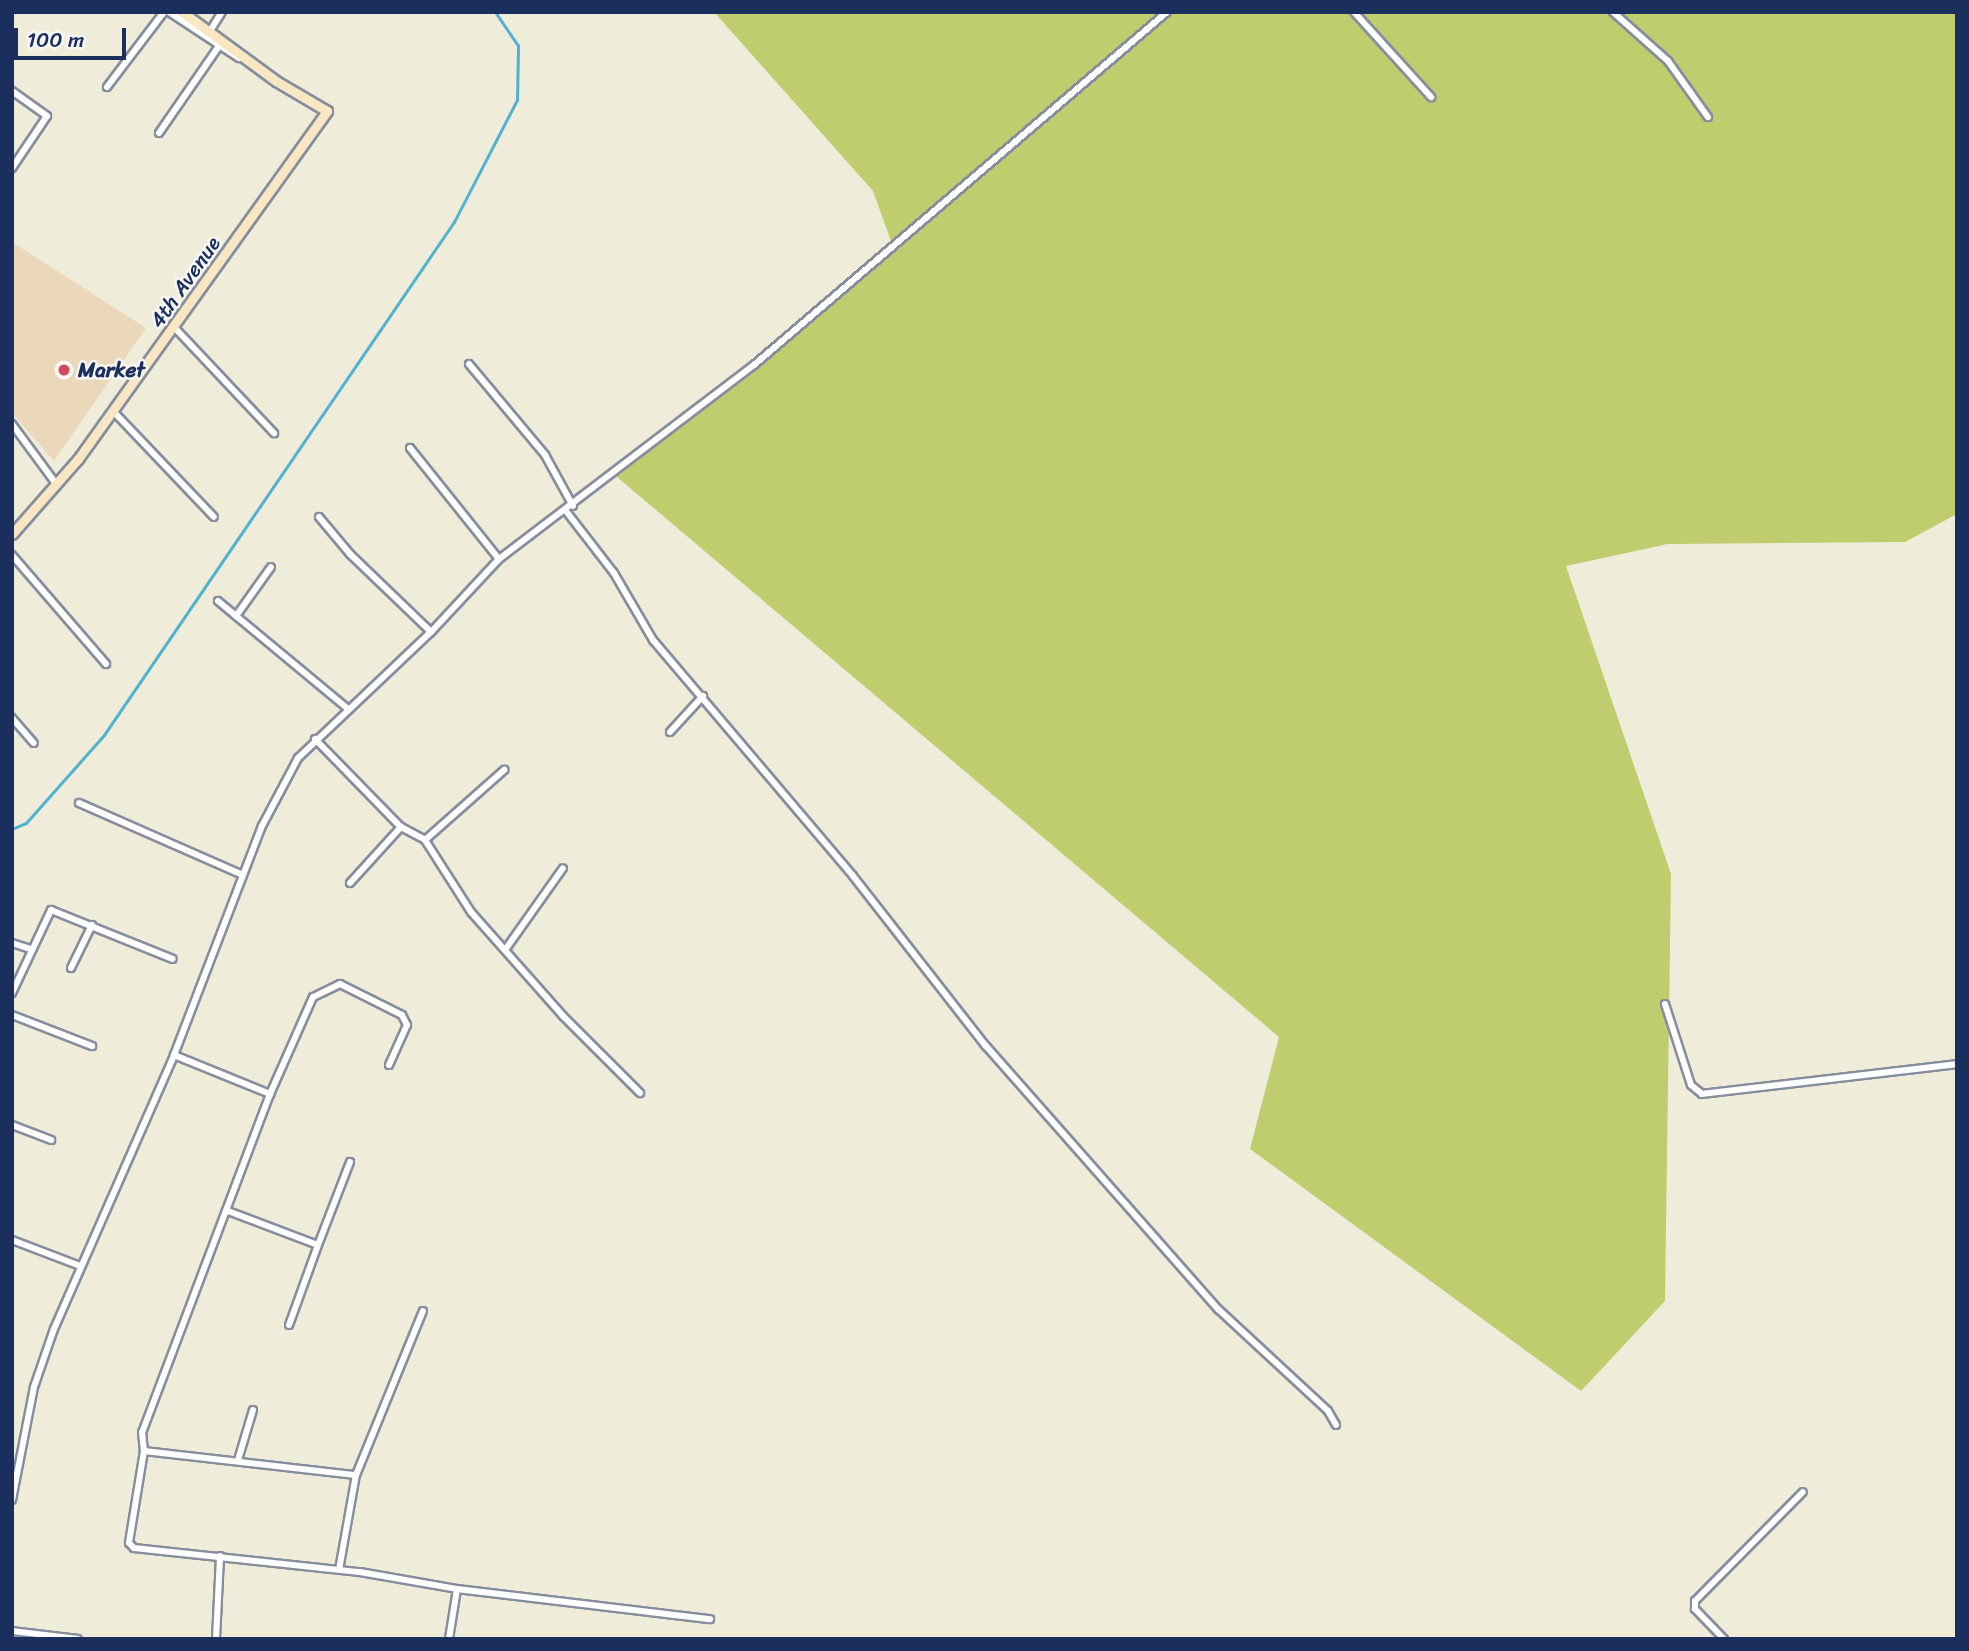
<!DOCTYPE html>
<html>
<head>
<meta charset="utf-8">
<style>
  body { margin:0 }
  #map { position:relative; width:1969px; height:1651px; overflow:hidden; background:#efecda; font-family:Sriracha,sans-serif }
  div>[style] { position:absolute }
  .built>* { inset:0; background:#ebd8ba }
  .green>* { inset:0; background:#c0cd6f }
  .stream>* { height:2.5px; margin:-1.25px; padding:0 1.25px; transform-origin:1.25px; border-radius:1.25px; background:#51b2d0 }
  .roads { filter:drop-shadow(2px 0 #858e9c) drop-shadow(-2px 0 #858e9c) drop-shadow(0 2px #858e9c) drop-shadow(0 -2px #858e9c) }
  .street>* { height:6px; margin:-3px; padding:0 3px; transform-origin:3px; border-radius:3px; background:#fff }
  .secondary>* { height:9px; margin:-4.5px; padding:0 4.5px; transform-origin:4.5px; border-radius:4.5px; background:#f9e7c3 }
  .dots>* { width:19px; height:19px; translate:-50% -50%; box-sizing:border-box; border:4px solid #f6f6f2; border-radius:50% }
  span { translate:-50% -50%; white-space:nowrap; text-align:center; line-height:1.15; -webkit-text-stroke:5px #f6f6f2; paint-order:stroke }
  .street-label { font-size:21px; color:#1b2f5e }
  .poi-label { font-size:21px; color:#1b2f5e; font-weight:700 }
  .left { translate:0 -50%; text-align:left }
  .frame { position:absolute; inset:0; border:14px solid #1b2f5e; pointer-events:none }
  .scale { position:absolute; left:14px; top:28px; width:112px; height:32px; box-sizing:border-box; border:4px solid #1b2f5e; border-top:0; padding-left:9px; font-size:21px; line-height:24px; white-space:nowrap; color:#1b2f5e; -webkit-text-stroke:5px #f6f6f2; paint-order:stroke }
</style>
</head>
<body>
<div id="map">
  <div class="built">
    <div style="clip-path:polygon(12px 242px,146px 328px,54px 461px,12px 413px)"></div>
  </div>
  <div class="green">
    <div style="clip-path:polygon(714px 12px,1957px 12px,1957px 514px,1905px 542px,1668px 544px,1566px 566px,1671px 874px,1665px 1301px,1581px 1391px,1250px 1149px,1279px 1037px,617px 477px,892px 244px,873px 191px)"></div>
  </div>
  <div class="stream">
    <div style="left:12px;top:829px;width:15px;rotate:-23deg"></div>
    <div style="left:26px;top:823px;width:118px;rotate:-48.4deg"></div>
    <div style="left:104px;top:735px;width:621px;rotate:-55.7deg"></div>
    <div style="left:454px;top:222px;width:137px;rotate:-62.7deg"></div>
    <div style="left:517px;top:100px;width:54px;rotate:-88.9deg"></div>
    <div style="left:518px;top:46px;width:41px;rotate:-124.1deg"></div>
  </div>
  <div class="roads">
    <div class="street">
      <div style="left:169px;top:12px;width:84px;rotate:33.3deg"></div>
      <div style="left:1354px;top:12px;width:115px;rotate:47.8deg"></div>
      <div style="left:1613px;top:12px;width:74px;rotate:41.7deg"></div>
      <div style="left:1668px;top:61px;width:69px;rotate:54.5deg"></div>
      <div style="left:210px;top:31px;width:22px;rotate:-58deg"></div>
      <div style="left:107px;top:87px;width:94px;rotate:-52.8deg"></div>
      <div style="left:12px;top:91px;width:43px;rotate:35.5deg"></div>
      <div style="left:47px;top:116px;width:63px;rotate:123.9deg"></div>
      <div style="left:159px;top:133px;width:106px;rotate:-55.4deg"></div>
      <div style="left:174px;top:327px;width:146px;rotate:46.7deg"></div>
      <div style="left:469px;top:364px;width:119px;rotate:50.1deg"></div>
      <div style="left:545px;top:455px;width:58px;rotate:61.2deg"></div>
      <div style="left:113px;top:411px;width:146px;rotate:46.4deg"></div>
      <div style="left:12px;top:424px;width:76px;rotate:53.6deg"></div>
      <div style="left:410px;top:448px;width:142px;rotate:51.3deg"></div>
      <div style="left:566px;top:511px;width:78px;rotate:52.3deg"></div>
      <div style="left:614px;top:573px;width:78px;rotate:59.8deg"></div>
      <div style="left:653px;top:640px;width:309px;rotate:49.7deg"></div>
      <div style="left:853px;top:876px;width:216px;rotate:52deg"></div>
      <div style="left:986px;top:1046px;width:351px;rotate:48.6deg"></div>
      <div style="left:1218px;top:1309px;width:150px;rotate:42.8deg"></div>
      <div style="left:1328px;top:1411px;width:16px;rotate:60deg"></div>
      <div style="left:319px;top:517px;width:48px;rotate:50deg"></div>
      <div style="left:350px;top:554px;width:112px;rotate:43.9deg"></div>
      <div style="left:12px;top:555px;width:144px;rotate:49.2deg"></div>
      <div style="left:218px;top:601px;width:168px;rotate:39.7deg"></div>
      <div style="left:236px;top:616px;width:60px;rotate:-54.5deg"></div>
      <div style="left:12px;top:718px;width:33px;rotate:49deg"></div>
      <div style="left:670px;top:732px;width:49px;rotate:-47.5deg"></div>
      <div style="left:315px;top:739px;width:123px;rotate:45.7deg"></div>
      <div style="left:401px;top:827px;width:27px;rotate:28deg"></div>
      <div style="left:425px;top:840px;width:85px;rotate:57.4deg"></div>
      <div style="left:471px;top:912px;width:139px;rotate:48.5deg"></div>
      <div style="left:563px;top:1016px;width:109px;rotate:45deg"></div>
      <div style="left:79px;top:803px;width:179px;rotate:23.7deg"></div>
      <div style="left:425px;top:840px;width:106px;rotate:-41.5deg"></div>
      <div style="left:350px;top:883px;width:76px;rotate:-47.7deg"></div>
      <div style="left:12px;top:943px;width:19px;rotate:18deg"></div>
      <div style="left:505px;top:950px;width:100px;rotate:-54.7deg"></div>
      <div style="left:71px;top:968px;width:48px;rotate:-64deg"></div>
      <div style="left:12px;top:993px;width:92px;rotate:-64.8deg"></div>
      <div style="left:51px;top:910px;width:131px;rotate:21.9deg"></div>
      <div style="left:1665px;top:1004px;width:85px;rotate:72.2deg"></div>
      <div style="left:1691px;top:1085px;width:14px;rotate:39deg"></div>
      <div style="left:1702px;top:1094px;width:257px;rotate:-6.7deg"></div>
      <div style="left:12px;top:1015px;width:86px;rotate:21.2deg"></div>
      <div style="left:174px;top:1055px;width:104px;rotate:22.1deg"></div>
      <div style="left:389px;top:1065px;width:44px;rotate:-65.8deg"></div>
      <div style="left:407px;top:1025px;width:11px;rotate:-117deg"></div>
      <div style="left:402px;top:1015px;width:69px;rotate:-153.4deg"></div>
      <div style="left:340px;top:984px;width:30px;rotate:154deg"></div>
      <div style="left:313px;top:997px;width:106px;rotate:113.9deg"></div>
      <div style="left:270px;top:1094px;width:361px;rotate:110.7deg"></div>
      <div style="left:142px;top:1432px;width:19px;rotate:84deg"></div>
      <div style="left:144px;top:1451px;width:93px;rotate:99.3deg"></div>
      <div style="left:129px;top:1543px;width:7px;rotate:45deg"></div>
      <div style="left:134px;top:1548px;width:227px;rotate:6.1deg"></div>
      <div style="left:360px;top:1572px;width:98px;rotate:9.9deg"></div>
      <div style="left:457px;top:1589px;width:51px;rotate:99.1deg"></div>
      <div style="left:12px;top:1125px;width:42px;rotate:21deg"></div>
      <div style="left:228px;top:1211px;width:96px;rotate:20.7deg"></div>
      <div style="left:318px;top:1245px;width:85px;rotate:109.9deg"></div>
      <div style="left:12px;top:1240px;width:73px;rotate:20.9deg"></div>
      <div style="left:318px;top:1245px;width:89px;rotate:-68.9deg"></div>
      <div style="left:144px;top:1451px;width:213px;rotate:6.5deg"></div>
      <div style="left:356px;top:1475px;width:177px;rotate:-67.8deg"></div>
      <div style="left:238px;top:1460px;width:52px;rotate:-73.3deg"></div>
      <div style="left:12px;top:1500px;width:115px;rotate:-79deg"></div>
      <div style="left:34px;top:1387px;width:61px;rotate:-71deg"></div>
      <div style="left:54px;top:1329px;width:299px;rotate:-66.3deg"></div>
      <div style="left:174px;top:1055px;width:245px;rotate:-69deg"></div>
      <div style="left:262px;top:826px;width:77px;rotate:-62.1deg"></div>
      <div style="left:298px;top:758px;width:183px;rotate:-43.5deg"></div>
      <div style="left:431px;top:632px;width:100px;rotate:-47deg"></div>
      <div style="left:499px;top:559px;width:320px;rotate:-37.3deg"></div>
      <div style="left:754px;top:365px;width:543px;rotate:-40.52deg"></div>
      <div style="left:339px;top:1570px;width:97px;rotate:-79.9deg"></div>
      <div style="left:457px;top:1589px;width:255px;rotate:6.8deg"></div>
      <div style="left:12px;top:1631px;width:66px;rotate:6.9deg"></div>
      <div style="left:216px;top:1639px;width:83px;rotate:-87.2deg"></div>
      <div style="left:1724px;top:1639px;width:42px;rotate:-134deg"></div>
      <div style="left:1695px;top:1609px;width:8px;rotate:-90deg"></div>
      <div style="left:1695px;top:1601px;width:153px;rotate:-45.3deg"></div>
    </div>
    <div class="secondary">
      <div style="left:12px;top:534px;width:100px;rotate:-48.7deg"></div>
      <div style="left:78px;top:459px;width:428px;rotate:-54.4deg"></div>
      <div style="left:327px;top:111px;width:59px;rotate:-149.5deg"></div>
      <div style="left:276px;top:81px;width:117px;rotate:-143.7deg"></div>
    </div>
  </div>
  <div class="dots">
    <div style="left:64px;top:370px;background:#d1495b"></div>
  </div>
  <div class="street-label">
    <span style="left:185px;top:282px;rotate:-55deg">4th Avenue</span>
  </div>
  <div class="poi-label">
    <span class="left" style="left:78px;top:370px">Market</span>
  </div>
  <div class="frame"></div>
  <div class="scale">100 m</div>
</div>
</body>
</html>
